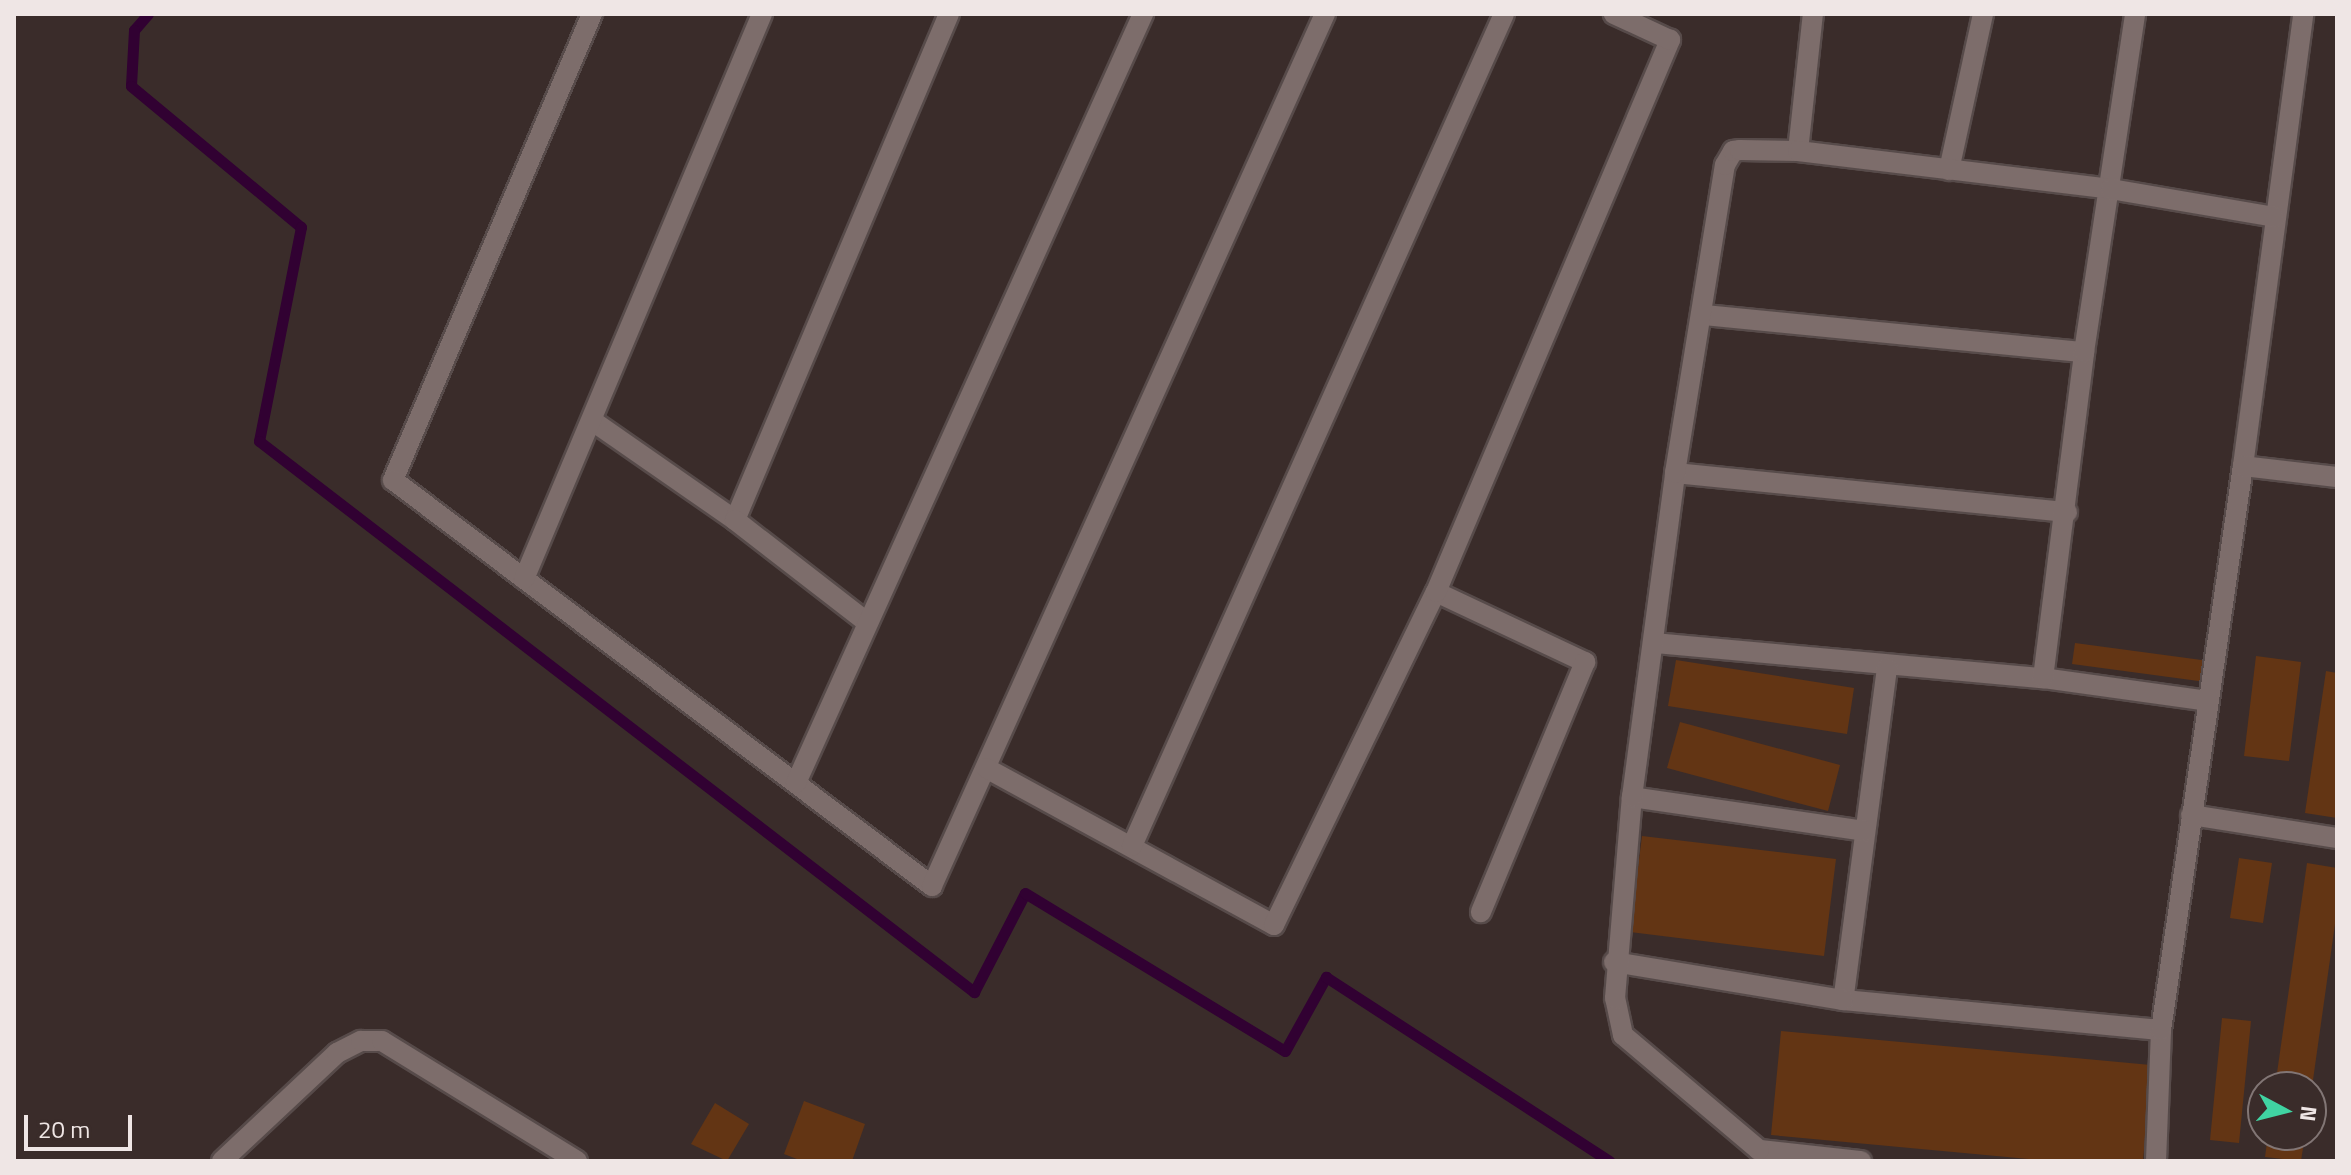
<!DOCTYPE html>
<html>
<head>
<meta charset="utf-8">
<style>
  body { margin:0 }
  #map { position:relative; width:2351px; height:1175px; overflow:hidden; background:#3a2c2a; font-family:"Titillium Web",sans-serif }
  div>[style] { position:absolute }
  .stream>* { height:11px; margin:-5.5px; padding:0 5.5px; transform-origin:5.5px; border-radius:5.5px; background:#310132 }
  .building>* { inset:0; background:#633514 }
  .roads { filter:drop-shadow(2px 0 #574b4a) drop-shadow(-2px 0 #574b4a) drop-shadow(0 2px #574b4a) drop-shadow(0 -2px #574b4a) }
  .minor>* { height:20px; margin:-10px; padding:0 10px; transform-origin:10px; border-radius:10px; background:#7d6d6b }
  span { translate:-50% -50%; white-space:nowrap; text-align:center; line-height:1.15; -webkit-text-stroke:6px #3a2c2a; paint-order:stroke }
  .frame { position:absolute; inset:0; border:16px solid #efe6e5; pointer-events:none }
  .north { position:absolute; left:2247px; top:1071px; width:80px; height:80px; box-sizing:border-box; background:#3a2c2a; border:2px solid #827675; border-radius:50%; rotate:97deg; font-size:22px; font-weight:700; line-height:32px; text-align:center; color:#efe6e5 }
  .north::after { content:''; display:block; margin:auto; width:28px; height:36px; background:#40d4a2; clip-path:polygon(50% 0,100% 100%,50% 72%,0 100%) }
  .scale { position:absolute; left:24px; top:1115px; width:108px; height:36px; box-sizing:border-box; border:4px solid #efe6e5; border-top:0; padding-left:10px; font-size:24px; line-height:28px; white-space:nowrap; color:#efe6e5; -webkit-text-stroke:6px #3a2c2a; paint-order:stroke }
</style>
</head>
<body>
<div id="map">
  <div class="stream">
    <div style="left:148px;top:14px;width:21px;rotate:131deg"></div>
    <div style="left:134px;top:30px;width:56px;rotate:93.1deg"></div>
    <div style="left:131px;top:86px;width:221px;rotate:39.7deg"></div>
    <div style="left:301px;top:227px;width:218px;rotate:101.1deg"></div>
    <div style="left:259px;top:441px;width:903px;rotate:37.62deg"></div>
    <div style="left:974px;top:992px;width:111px;rotate:-62.7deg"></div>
    <div style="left:1025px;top:893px;width:304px;rotate:31.3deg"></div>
    <div style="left:1285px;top:1051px;width:85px;rotate:-61deg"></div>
    <div style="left:1326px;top:977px;width:338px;rotate:33deg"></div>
  </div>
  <div class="building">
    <div style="clip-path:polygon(2075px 643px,2209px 661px,2206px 682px,2072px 664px)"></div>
    <div style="clip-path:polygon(2256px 656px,2301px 662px,2289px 761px,2244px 756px)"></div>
    <div style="clip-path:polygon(1676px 660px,1854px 688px,1847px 734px,1668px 706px)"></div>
    <div style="clip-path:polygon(2326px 671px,2337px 673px,2337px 818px,2305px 813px)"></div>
    <div style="clip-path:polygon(1680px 722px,1840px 765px,1828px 811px,1667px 768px)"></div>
    <div style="clip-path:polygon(1642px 836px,1836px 859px,1824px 956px,1630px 932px)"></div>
    <div style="clip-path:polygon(2239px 858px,2272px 863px,2263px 923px,2230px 918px)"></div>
    <div style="clip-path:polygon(2307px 863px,2337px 868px,2337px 910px,2312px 1087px,2275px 1087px)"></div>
    <div style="clip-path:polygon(2222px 1018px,2251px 1021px,2239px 1143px,2210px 1140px)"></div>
    <div style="clip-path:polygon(1781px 1031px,2151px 1065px,2143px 1161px,2049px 1161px,1771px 1135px)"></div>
    <div style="clip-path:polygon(804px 1101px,865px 1124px,852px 1161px,802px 1161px,784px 1154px)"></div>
    <div style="clip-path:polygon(715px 1103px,749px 1124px,727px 1161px,691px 1144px)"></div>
    <div style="clip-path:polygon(2268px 1135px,2305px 1135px,2301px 1161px,2265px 1157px)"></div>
  </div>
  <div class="roads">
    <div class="minor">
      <div style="left:592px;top:14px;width:507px;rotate:113.12deg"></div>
      <div style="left:393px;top:480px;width:675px;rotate:36.99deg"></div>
      <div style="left:932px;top:886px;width:956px;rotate:-65.74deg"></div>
      <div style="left:1798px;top:151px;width:138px;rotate:-83.8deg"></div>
      <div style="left:1949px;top:170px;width:160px;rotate:-77.7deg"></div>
      <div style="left:1704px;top:315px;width:382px;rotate:5.6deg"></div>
      <div style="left:594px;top:422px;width:172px;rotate:34.8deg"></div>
      <div style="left:735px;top:520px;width:549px;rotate:-67.08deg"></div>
      <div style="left:2243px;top:466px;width:456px;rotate:-82.4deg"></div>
      <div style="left:1675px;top:473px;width:394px;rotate:5.7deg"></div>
      <div style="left:735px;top:520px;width:168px;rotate:37.8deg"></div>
      <div style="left:524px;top:579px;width:613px;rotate:-67.16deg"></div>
      <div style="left:1436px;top:592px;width:165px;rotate:25.2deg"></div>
      <div style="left:1585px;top:662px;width:271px;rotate:112.6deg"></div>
      <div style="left:1655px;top:643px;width:390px;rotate:5.2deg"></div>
      <div style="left:2043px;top:678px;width:167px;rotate:7.9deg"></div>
      <div style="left:1887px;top:668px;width:335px;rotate:97.5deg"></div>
      <div style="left:1843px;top:1000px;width:319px;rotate:5.4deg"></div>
      <div style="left:2043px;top:678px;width:329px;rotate:-82.8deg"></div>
      <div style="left:2084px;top:352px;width:342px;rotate:-81.4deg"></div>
      <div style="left:986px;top:768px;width:328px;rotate:28.6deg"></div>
      <div style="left:1274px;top:925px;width:370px;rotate:-64.1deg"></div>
      <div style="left:1436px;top:592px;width:600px;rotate:-67.03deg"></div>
      <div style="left:1670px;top:40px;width:62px;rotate:-155.1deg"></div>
      <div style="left:796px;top:783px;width:844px;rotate:-65.71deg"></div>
      <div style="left:1632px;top:797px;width:235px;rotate:8.3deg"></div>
      <div style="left:2191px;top:815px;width:148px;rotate:9deg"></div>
      <div style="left:1132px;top:846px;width:911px;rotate:-65.91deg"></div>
      <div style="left:1614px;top:962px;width:232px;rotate:9.4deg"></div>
      <div style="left:222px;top:1161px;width:158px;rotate:-43.2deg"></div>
      <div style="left:337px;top:1053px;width:27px;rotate:-27deg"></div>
      <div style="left:361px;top:1041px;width:21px"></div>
      <div style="left:382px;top:1041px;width:229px;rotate:31.6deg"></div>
      <div style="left:1861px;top:1161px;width:103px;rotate:-173.8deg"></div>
      <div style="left:1759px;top:1150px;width:178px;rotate:-139.8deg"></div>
      <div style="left:1623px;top:1035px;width:38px;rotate:-102deg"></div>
      <div style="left:1615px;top:998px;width:202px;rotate:-85.2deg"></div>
      <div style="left:1632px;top:797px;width:327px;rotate:-82.4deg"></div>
      <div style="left:1675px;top:473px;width:312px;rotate:-80.8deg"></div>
      <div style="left:1725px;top:165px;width:16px;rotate:-60deg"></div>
      <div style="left:1733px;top:151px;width:7px;rotate:-8deg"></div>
      <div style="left:1740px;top:150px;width:58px;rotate:1deg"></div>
      <div style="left:1798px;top:151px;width:315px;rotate:6.9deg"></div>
      <div style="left:2111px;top:189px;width:165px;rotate:9.7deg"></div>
      <div style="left:2156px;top:1161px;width:131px;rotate:-87.8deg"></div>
      <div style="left:2161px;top:1030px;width:570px;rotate:-81.73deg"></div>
      <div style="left:2243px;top:466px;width:95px;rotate:6.7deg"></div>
    </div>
  </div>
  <div class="frame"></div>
  <div class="north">N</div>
  <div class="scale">20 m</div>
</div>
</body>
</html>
